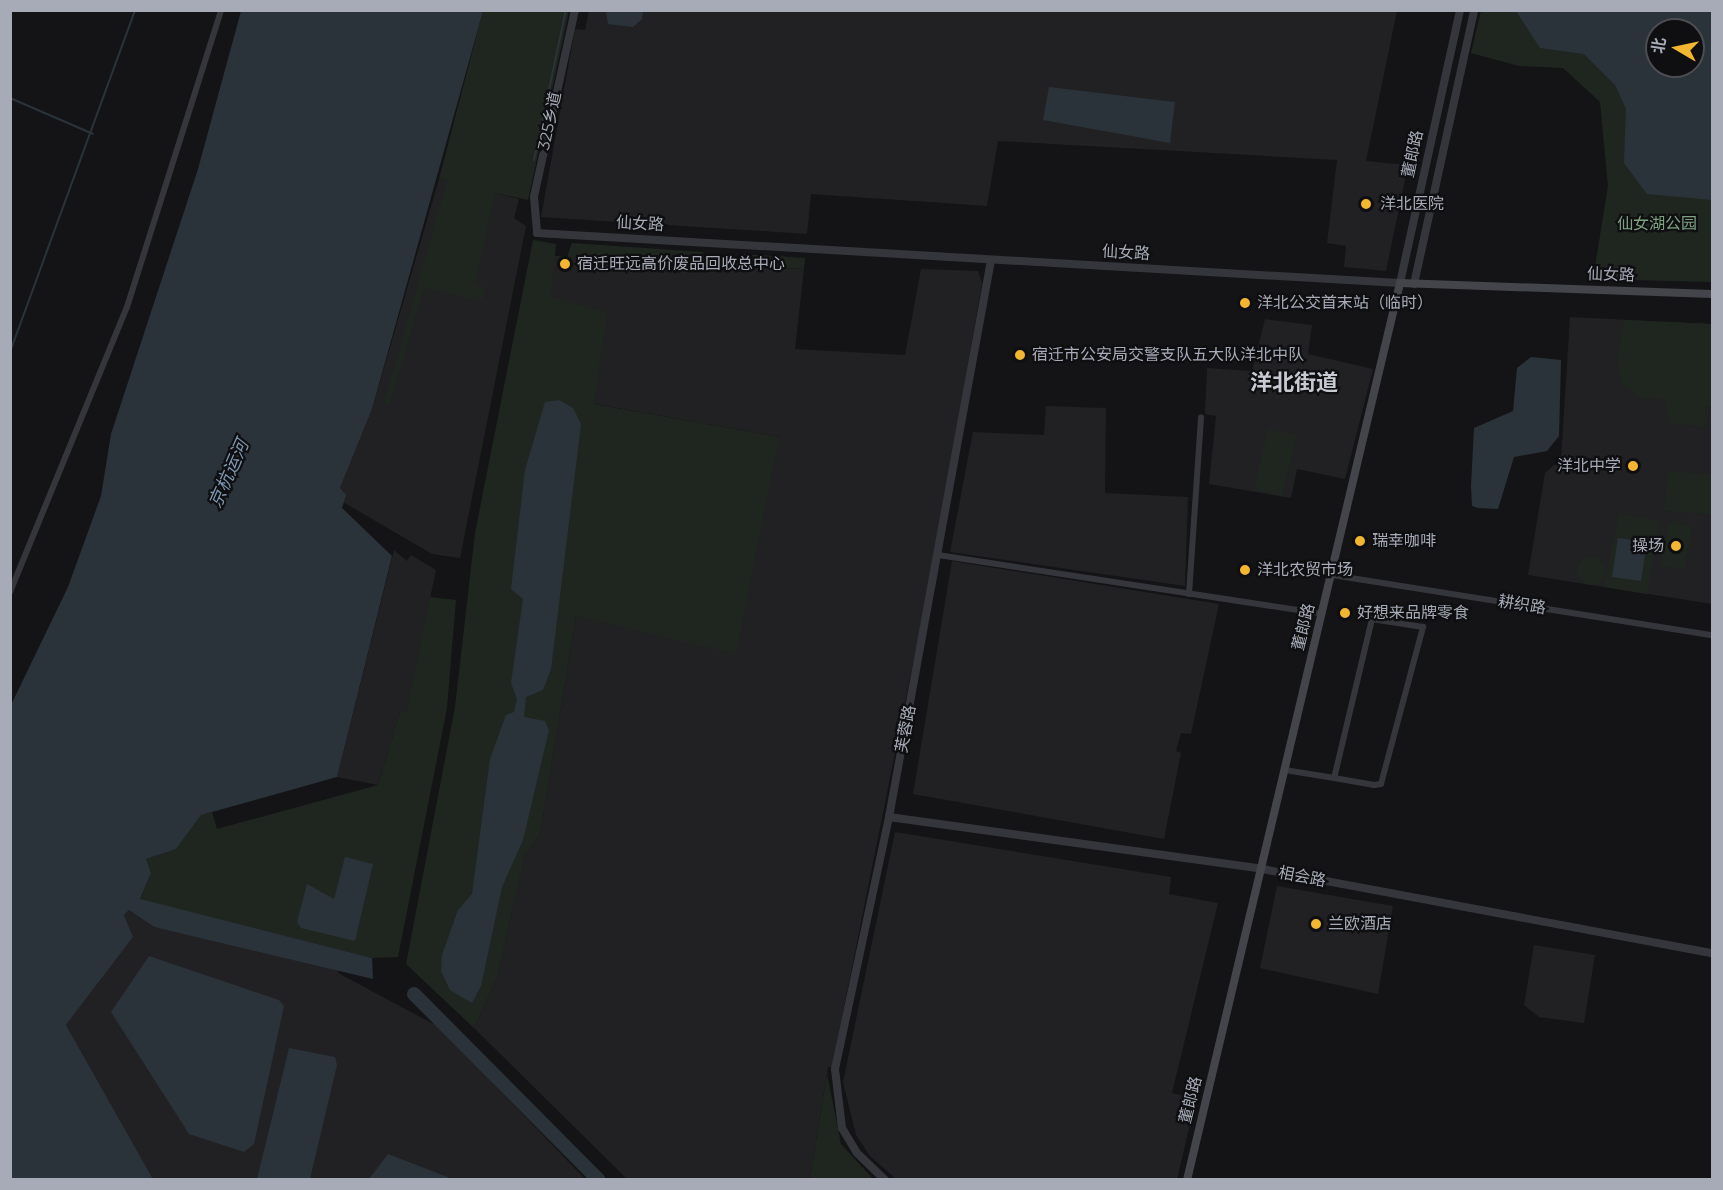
<!DOCTYPE html>
<html>
<head>
<meta charset="utf-8">
<style>
  body { margin:0 }
  #map { position:relative; width:1723px; height:1190px; overflow:hidden; background:#141416; font-family:Montserrat,"Noto Sans SC",sans-serif }
  div>[style] { position:absolute }
  .built>* { inset:0; background:#212023 }
  .green>* { inset:0; background:#1f2620 }
  .round { border-radius:50% }
  .water>* { inset:0; background:#2b333a }
  .stream>* { height:2px; margin:-1px; padding:0 1px; transform-origin:1px; border-radius:1px; background:#2b333a }
  .river>* { height:14px; margin:-7px; padding:0 7px; transform-origin:7px; border-radius:7px; background:#2b333a }
  .minor>* { height:6px; margin:-3px; padding:0 3px; transform-origin:3px; border-radius:3px; background:#35363b }
  .tertiary>* { height:8px; margin:-4px; padding:0 4px; transform-origin:4px; border-radius:4px; background:#35363b }
  .secondary>* { height:8px; margin:-4px; padding:0 4px; transform-origin:4px; border-radius:4px; background:#43454b }
  .dots>* { width:16px; height:16px; translate:-50% -50%; box-sizing:border-box; border:3px solid #0f0f11; border-radius:50% }
  span { translate:-50% -50%; white-space:nowrap; text-align:center; line-height:1.15; -webkit-text-stroke:4.5px #0f0f11; paint-order:stroke }
  .street-label { font-size:16px; color:#a6abb7 }
  .poi-label { font-size:16px; color:#a6abb7 }
  .left { translate:0 -50%; text-align:left }
  .right { translate:-100% -50%; text-align:right }
  .park-label { font-size:16px; color:#7da280 }
  .water-label { font-size:18px; color:#7d98b2; font-style:italic }
  .district-label { font-size:22px; color:#c7cad3; font-weight:700 }
  .frame { position:absolute; inset:0; border:12px solid #a6abb7; pointer-events:none }
  .north { position:absolute; left:1645px; top:18px; width:60px; height:60px; box-sizing:border-box; background:#0f0f11; border:2px solid #4b4d53; border-radius:50%; rotate:279deg; font-size:16px; font-weight:700; line-height:24px; text-align:center; color:#a6abb7 }
  .north::after { content:''; display:block; margin:auto; width:21px; height:27px; background:#f2b630; clip-path:polygon(50% 0,100% 100%,50% 72%,0 100%) }
</style>
</head>
<body>
<div id="map">
  <div class="built">
    <div style="clip-path:polygon(589px 11px,1397px 11px,1366px 161px,1408px 165px,1386px 271px,1344px 267px,1346px 246px,1327px 243px,1337px 160px,998px 141px,987px 206px,811px 194px,807px 234px,541px 217px,575px 29px,585px 30px)"></div>
    <div style="clip-path:polygon(439px 179px,519px 199px,514px 218px,526px 226px,460px 558px,432px 554px,343px 502px,340px 488px,372px 409px)"></div>
    <div style="clip-path:polygon(540px 255px,804px 269px,795px 349px,905px 355px,921px 269px,978px 271px,982px 283px,935px 553px,832px 1067px,828px 1067px,810px 1179px,627px 1179px,474px 1028px,497px 978px,525px 853px,540px 834px,576px 616px,779px 437px,512px 389px)"></div>
    <div style="clip-path:polygon(1570px 317px,1712px 324px,1712px 604px,1528px 575px,1545px 473px,1561px 459px)"></div>
    <div style="clip-path:polygon(1265px 319px,1312px 325px,1308px 354px,1373px 369px,1345px 479px,1297px 469px,1291px 498px,1209px 484px,1216px 416px,1205px 414px,1207px 368px,1252px 371px)"></div>
    <div style="clip-path:polygon(1046px 406px,1106px 408px,1105px 493px,1188px 497px,1185px 586px,950px 552px,973px 432px,1044px 435px)"></div>
    <div style="clip-path:polygon(394px 550px,407px 561px,411px 555px,436px 570px,406px 713px,400px 712px,378px 785px,337px 777px)"></div>
    <div style="clip-path:polygon(952px 561px,1219px 604px,1191px 734px,1181px 733px,1176px 751px,1181px 753px,1164px 839px,913px 794px)"></div>
    <div style="clip-path:polygon(895px 832px,1171px 877px,1169px 894px,1218px 903px,1172px 1093px,1196px 1099px,1177px 1179px,896px 1179px,870px 1156px,856px 1135px,843px 1082px)"></div>
    <div style="clip-path:polygon(1277px 886px,1393px 906px,1378px 994px,1260px 968px)"></div>
    <div style="clip-path:polygon(129px 910px,154px 927px,339px 967px,338px 973px,439px 1027px,585px 1179px,153px 1179px,66px 1025px,133px 937px,124px 915px)"></div>
    <div style="clip-path:polygon(1534px 945px,1595px 955px,1584px 1023px,1539px 1017px,1524px 1005px)"></div>
  </div>
  <div class="green">
    <div style="clip-path:polygon(483px 11px,569px 11px,528px 200px,495px 193px,475px 284px,485px 287px,482px 301px,424px 288px,390px 404px,384px 403px,447px 181px,439px 179px)"></div>
    <div style="clip-path:polygon(evenodd,1481px 11px,1712px 11px,1712px 282px,1593px 279px,1608px 186px,1600px 102px,1563px 68px,1519px 66px,1471px 53px,1481px 11px,1657px 30px,1693px 30px,1693px 66px,1657px 66px,1657px 30px)"></div>
    <div style="clip-path:polygon(533px 240px,556px 244px,551px 297px,607px 312px,594px 404px,779px 437px,736px 654px,576px 616px,540px 834px,525px 854px,497px 978px,474px 1028px,406px 964px,455px 707px,475px 533px)"></div>
    <div style="clip-path:polygon(572px 243px,703px 252px,706px 264px,567px 257px)"></div>
    <div style="clip-path:polygon(740px 254px,805px 258px,804px 269px,734px 265px)"></div>
    <div style="clip-path:polygon(1625px 320px,1712px 324px,1712px 406px,1705px 406px,1706px 426px,1671px 424px,1665px 400px,1640px 397px,1621px 382px,1617px 357px)"></div>
    <div style="clip-path:polygon(1268px 429px,1297px 435px,1282px 496px,1254px 489px)"></div>
    <div style="clip-path:polygon(1669px 471px,1712px 474px,1712px 514px,1664px 511px)"></div>
    <div style="clip-path:polygon(1619px 514px,1659px 521px,1647px 594px,1604px 587px)"></div>
    <div style="clip-path:polygon(1669px 522px,1692px 526px,1684px 570px,1661px 566px)"></div>
    <div class="round" style="left:1577px;top:557px;width:28px;height:28px"></div>
    <div style="clip-path:polygon(430px 597px,456px 600px,447px 708px,398px 957px,372px 958px,140px 900px,151px 873px,146px 859px,176px 849px,201px 815px,212px 812px,217px 829px,378px 785px,400px 712px,406px 712px)"></div>
    <div style="clip-path:polygon(827px 1074px,841px 1144px,873px 1179px,810px 1179px)"></div>
  </div>
  <div class="water">
    <div style="clip-path:polygon(241px 11px,483px 11px,372px 409px,340px 488px,346px 495px,342px 508px,392px 556px,337px 777px,201px 815px,176px 849px,146px 859px,151px 873px,140px 899px,372px 958px,373px 979px,154px 927px,129px 910px,124px 915px,133px 937px,66px 1025px,153px 1179px,11px 1179px,11px 705px,68px 587px,101px 496px,111px 434px,198px 169px)"></div>
    <div style="clip-path:polygon(606px 11px,643px 11px,642px 19px,633px 27px,608px 24px)"></div>
    <div style="clip-path:polygon(evenodd,1516px 11px,1712px 11px,1712px 200px,1647px 194px,1624px 163px,1626px 109px,1615px 85px,1584px 54px,1540px 48px,1516px 11px,1657px 30px,1693px 30px,1693px 66px,1657px 66px,1657px 30px)"></div>
    <div style="clip-path:polygon(1049px 87px,1175px 102px,1170px 143px,1043px 120px)"></div>
    <div style="clip-path:polygon(1531px 357px,1561px 360px,1559px 436px,1547px 451px,1514px 457px,1498px 509px,1478px 508px,1472px 506px,1471px 486px,1474px 428px,1513px 411px,1517px 368px)"></div>
    <div style="clip-path:polygon(559px 400px,573px 408px,581px 424px,551px 669px,543px 690px,526px 697px,524px 717px,545px 721px,549px 730px,523px 840px,502px 887px,481px 986px,472px 1003px,450px 990px,441px 971px,442px 955px,458px 910px,472px 894px,490px 759px,506px 715px,514px 712px,517px 699px,511px 683px,523px 599px,511px 589px,525px 470px,545px 402px)"></div>
    <div style="clip-path:polygon(1618px 538px,1647px 542px,1641px 581px,1612px 577px)"></div>
    <div style="clip-path:polygon(345px 857px,373px 864px,355px 941px,301px 928px,297px 922px,307px 884px,334px 899px)"></div>
    <div style="clip-path:polygon(149px 956px,279px 1000px,284px 1006px,254px 1144px,244px 1152px,189px 1134px,111px 1012px)"></div>
    <div style="clip-path:polygon(289px 1048px,335px 1057px,337px 1065px,310px 1179px,257px 1179px)"></div>
    <div style="clip-path:polygon(388px 1154px,445px 1176px,452px 1179px,369px 1179px)"></div>
  </div>
  <div class="stream">
    <div style="left:10px;top:98px;width:90px;rotate:23.4deg"></div>
    <div style="left:534px;top:160px;width:153px;rotate:-78deg"></div>
    <div style="left:10px;top:352px;width:364px;rotate:-69.9deg"></div>
  </div>
  <div class="river">
    <div style="left:414px;top:994px;width:262px;rotate:45.2deg"></div>
  </div>
  <div class="minor">
    <div style="left:938px;top:555px;width:389px;rotate:8.7deg"></div>
    <div style="left:1332px;top:575px;width:385px;rotate:9deg"></div>
    <div style="left:10px;top:592px;width:308px;rotate:-67.7deg"></div>
    <div style="left:127px;top:307px;width:312px;rotate:-72.4deg"></div>
    <div style="left:1189px;top:594px;width:177px;rotate:-86.1deg"></div>
    <div style="left:1285px;top:770px;width:50px;rotate:9.3deg"></div>
    <div style="left:1334px;top:778px;width:41px;rotate:9.9deg"></div>
    <div style="left:1374px;top:785px;width:7px;rotate:-8deg"></div>
    <div style="left:1381px;top:784px;width:163px;rotate:-75deg"></div>
    <div style="left:1423px;top:627px;width:52px;rotate:-171.1deg"></div>
    <div style="left:1372px;top:619px;width:163px;rotate:103.4deg"></div>
  </div>
  <div class="tertiary">
    <div style="left:575px;top:10px;width:191px;rotate:102.4deg"></div>
    <div style="left:534px;top:197px;width:36px;rotate:85deg"></div>
    <div style="left:537px;top:233px;width:864px;rotate:3.32deg"></div>
    <div style="left:1400px;top:283px;width:280px;rotate:-77.6deg"></div>
    <div style="left:1414px;top:284px;width:280px;rotate:-77.6deg"></div>
    <div style="left:889px;top:817px;width:377px;rotate:7.9deg"></div>
    <div style="left:1262px;top:869px;width:458px;rotate:10.6deg"></div>
    <div style="left:885px;top:1180px;width:39px;rotate:-136deg"></div>
    <div style="left:857px;top:1153px;width:29px;rotate:-121deg"></div>
    <div style="left:842px;top:1128px;width:59px;rotate:-96.8deg"></div>
    <div style="left:835px;top:1069px;width:258px;rotate:-77.9deg"></div>
    <div style="left:889px;top:817px;width:566px;rotate:-79.62deg"></div>
  </div>
  <div class="secondary">
    <div style="left:1187px;top:1180px;width:922px;rotate:-76.64deg"></div>
    <div style="left:1400px;top:283px;width:312px;rotate:2deg"></div>
  </div>
  <div class="dots">
    <div style="left:1366px;top:204px;background:#f2b630"></div>
    <div style="left:565px;top:264px;background:#f2b630"></div>
    <div style="left:1245px;top:303px;background:#f2b630"></div>
    <div style="left:1020px;top:355px;background:#f2b630"></div>
    <div style="left:1633px;top:466px;background:#f2b630"></div>
    <div style="left:1360px;top:541px;background:#f2b630"></div>
    <div style="left:1676px;top:546px;background:#f2b630"></div>
    <div style="left:1245px;top:570px;background:#f2b630"></div>
    <div style="left:1345px;top:613px;background:#f2b630"></div>
    <div style="left:1316px;top:924px;background:#f2b630"></div>
  </div>
  <div class="street-label">
    <span style="left:550px;top:121px;rotate:-78deg">325乡道</span>
    <span style="left:1413px;top:154px;rotate:-78deg">董郎路</span>
    <span style="left:640px;top:224px;rotate:3deg">仙女路</span>
    <span style="left:1126px;top:253px;rotate:3deg">仙女路</span>
    <span style="left:1611px;top:275px;rotate:2deg">仙女路</span>
    <span style="left:1522px;top:605px;rotate:9deg">耕织路</span>
    <span style="left:1304px;top:627px;rotate:-76deg">董郎路</span>
    <span style="left:906px;top:729px;rotate:-79deg">芙蓉路</span>
    <span style="left:1302px;top:877px;rotate:11deg">相会路</span>
    <span style="left:1191px;top:1100px;rotate:-76deg">董郎路</span>
  </div>
  <div class="poi-label">
    <span class="left" style="left:1380px;top:204px">洋北医院</span>
    <span class="left" style="left:577px;top:264px">宿迁旺远高价废品回收总中心</span>
    <span class="left" style="left:1257px;top:303px">洋北公交首末站（临时）</span>
    <span class="left" style="left:1032px;top:355px">宿迁市公安局交警支队五大队洋北中队</span>
    <span class="right" style="left:1621px;top:466px">洋北中学</span>
    <span class="left" style="left:1372px;top:541px">瑞幸咖啡</span>
    <span class="right" style="left:1664px;top:546px">操场</span>
    <span class="left" style="left:1257px;top:570px">洋北农贸市场</span>
    <span class="left" style="left:1357px;top:613px">好想来品牌零食</span>
    <span class="left" style="left:1328px;top:924px">兰欧酒店</span>
  </div>
  <div class="park-label">
    <span style="left:1657px;top:224px">仙女湖公园</span>
  </div>
  <div class="water-label">
    <span style="left:229px;top:474px;rotate:-66deg">京杭运河</span>
  </div>
  <div class="district-label">
    <span style="left:1294px;top:383px">洋北街道</span>
  </div>
  <div class="frame"></div>
  <div class="north">北</div>
</div>
</body>
</html>
